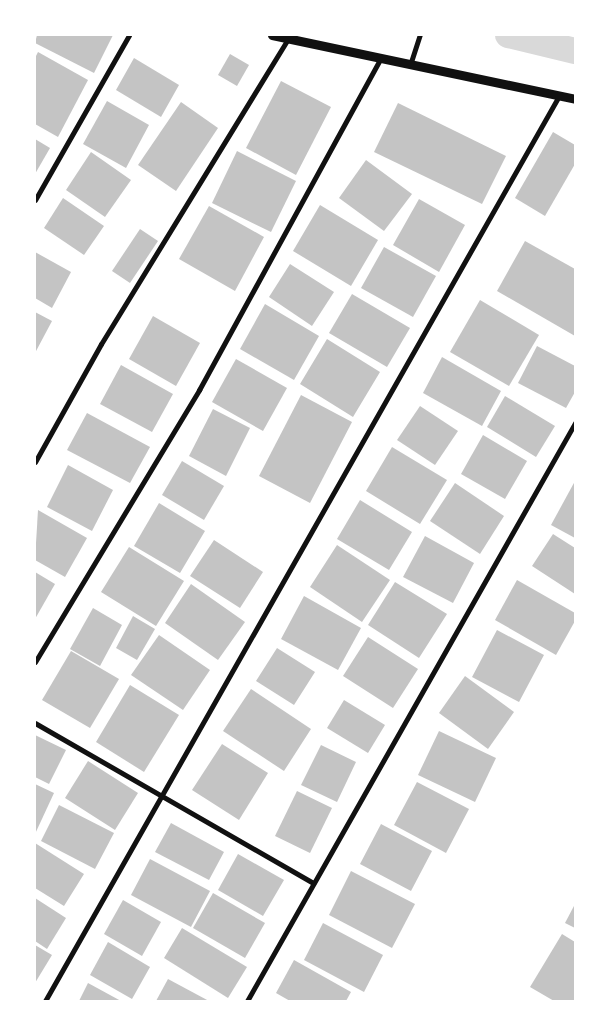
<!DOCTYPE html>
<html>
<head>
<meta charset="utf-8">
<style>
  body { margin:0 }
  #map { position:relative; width:610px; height:1036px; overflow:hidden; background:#fff; font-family:"DM Sans",sans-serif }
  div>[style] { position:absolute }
  .canal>* { height:26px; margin:-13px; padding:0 13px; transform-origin:13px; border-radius:13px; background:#d9d9d9 }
  .building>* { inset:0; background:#c4c4c4 }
  .minor>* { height:5px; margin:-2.5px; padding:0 2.5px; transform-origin:2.5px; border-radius:2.5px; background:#111 }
  .tertiary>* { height:9px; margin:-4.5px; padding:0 4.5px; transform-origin:4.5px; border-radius:4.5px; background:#111 }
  span { translate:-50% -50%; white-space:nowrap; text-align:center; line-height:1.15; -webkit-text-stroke:4.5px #fff; paint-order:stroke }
  .frame { position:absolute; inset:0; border:36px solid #fff; pointer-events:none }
</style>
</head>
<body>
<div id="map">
  <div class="canal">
    <div style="left:508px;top:35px;width:69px;rotate:13.4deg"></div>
  </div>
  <div class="building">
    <div style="clip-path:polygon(37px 35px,113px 35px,94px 73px,35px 43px)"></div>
    <div style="clip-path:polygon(38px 52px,88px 80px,58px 137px,35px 124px,35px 58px)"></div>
    <div style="clip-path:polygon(230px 54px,249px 65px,237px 86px,218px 75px)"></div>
    <div style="clip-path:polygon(134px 58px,179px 85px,161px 117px,116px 90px)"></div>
    <div style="clip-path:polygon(281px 81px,331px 107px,296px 175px,246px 148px)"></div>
    <div style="clip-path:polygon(107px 101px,149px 125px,126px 168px,83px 144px)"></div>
    <div style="clip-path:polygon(181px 102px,218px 128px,176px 191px,138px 165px)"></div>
    <div style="clip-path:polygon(398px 103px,506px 156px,482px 204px,374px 152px)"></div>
    <div style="clip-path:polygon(553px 132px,575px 145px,575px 164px,545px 216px,515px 198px)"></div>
    <div style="clip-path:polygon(35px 139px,50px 148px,35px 174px)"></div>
    <div style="clip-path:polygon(237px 151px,296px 181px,271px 232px,212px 203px)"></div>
    <div style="clip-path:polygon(91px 152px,131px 180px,105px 217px,66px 190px)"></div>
    <div style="clip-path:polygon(366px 160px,412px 194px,384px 231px,339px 198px)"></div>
    <div style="clip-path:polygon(63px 198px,104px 226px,84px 255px,44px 228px)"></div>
    <div style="clip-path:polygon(419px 199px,465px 225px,439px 272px,393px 245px)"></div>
    <div style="clip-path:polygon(320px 205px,378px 240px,351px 286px,293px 251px)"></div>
    <div style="clip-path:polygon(209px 206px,264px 237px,235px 291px,179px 259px)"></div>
    <div style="clip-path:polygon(140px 229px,158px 241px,130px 283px,112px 271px)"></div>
    <div style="clip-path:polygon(525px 241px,575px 269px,575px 336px,497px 291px)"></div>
    <div style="clip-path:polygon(384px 247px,436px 276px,413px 317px,361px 288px)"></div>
    <div style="clip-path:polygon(35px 252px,71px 272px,52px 308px,35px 298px)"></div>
    <div style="clip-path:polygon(290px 264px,334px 292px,312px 326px,269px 297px)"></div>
    <div style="clip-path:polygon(352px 294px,410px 328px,387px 367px,329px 333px)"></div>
    <div style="clip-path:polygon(480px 300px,539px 335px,509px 386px,450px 352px)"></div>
    <div style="clip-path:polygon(265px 304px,319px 336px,294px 380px,240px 349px)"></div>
    <div style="clip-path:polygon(35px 312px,52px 321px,35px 353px)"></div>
    <div style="clip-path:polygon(153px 316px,200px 343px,176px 386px,129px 359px)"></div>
    <div style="clip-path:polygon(327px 339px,380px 372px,353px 417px,300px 384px)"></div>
    <div style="clip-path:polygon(537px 346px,575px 366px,575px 392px,566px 408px,518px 383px)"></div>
    <div style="clip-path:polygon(442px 357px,501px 391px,482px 426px,423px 393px)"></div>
    <div style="clip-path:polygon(236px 359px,287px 388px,263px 431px,212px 402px)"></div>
    <div style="clip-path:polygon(121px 365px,173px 394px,152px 432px,100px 404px)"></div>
    <div style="clip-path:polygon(301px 395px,352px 422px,310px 503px,259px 476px)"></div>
    <div style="clip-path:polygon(505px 396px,555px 426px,536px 457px,487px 427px)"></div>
    <div style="clip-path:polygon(420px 406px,458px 431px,435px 465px,397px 440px)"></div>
    <div style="clip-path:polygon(213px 409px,250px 428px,226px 476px,189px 456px)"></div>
    <div style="clip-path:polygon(87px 413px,150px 447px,130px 483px,67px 450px)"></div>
    <div style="clip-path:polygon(483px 435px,527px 461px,505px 499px,461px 474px)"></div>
    <div style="clip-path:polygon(392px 447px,447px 480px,420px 524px,366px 491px)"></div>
    <div style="clip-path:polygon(182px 461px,224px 486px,204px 520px,162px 495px)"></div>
    <div style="clip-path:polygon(68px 465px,113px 490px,92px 531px,47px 507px)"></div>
    <div style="clip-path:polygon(575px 481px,575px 538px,551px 525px)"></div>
    <div style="clip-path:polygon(455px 483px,504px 516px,480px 554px,430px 521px)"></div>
    <div style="clip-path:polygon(360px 500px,412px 532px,389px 570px,337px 539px)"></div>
    <div style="clip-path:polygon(159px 503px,205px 531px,180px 573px,134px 546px)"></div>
    <div style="clip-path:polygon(38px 510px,87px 538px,65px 577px,35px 560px)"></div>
    <div style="clip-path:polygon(553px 534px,575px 548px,575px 594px,532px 566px)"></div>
    <div style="clip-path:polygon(425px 536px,474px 563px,453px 603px,403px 577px)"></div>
    <div style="clip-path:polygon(214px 540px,263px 572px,240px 608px,190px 576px)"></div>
    <div style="clip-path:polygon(337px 545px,390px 580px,362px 622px,310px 587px)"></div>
    <div style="clip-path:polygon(129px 547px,184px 581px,156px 626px,101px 592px)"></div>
    <div style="clip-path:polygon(35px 572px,55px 584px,35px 619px)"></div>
    <div style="clip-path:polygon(517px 580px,575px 613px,575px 621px,556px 655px,495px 620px)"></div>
    <div style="clip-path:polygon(395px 582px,447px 614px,419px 658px,368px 625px)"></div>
    <div style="clip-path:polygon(191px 584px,245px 622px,218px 660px,165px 623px)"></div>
    <div style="clip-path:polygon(304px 596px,361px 628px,338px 670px,281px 639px)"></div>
    <div style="clip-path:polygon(93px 608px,122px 625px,100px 666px,70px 649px)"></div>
    <div style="clip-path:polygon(133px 616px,155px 629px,137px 660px,116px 648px)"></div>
    <div style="clip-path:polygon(497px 630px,544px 655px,519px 702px,472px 677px)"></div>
    <div style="clip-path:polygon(159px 635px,210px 670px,183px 710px,131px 675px)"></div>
    <div style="clip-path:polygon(368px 637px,418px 669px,393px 708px,343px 676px)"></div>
    <div style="clip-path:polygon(277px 648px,315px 672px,294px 705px,256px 681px)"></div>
    <div style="clip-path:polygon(71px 651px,119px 679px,90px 728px,42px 700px)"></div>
    <div style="clip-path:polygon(465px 676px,514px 712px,488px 749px,439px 713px)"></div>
    <div style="clip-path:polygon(130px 685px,179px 715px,144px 772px,96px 742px)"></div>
    <div style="clip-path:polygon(251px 689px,311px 729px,284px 771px,223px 731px)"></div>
    <div style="clip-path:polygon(344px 700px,385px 725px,368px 753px,327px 728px)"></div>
    <div style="clip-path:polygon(439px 731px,496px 758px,475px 802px,418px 775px)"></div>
    <div style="clip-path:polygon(35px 735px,66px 750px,49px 784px,35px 777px)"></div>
    <div style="clip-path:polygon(222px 744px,268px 773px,239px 820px,192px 790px)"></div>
    <div style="clip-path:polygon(321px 745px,356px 762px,337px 802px,301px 785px)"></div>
    <div style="clip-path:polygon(88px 761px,138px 793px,115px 830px,65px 798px)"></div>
    <div style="clip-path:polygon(417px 782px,469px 809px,446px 853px,394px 825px)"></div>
    <div style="clip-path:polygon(35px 784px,54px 793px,35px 834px)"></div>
    <div style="clip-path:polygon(297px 791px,332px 808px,310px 853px,275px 836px)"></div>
    <div style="clip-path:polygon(59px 805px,114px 833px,95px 869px,41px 841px)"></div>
    <div style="clip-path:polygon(171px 823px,224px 852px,209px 880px,155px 852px)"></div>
    <div style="clip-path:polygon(381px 824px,432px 851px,411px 891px,360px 864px)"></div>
    <div style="clip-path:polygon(35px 843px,84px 874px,64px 906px,35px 888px)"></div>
    <div style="clip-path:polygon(238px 854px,284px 880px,263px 916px,218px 890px)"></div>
    <div style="clip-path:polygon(150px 859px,210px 891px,191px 927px,131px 895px)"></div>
    <div style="clip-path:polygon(351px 871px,415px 904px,392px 948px,329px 915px)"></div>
    <div style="clip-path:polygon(213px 893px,265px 923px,245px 958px,193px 928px)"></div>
    <div style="clip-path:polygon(35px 898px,66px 918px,47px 949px,35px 941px)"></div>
    <div style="clip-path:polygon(123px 900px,161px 922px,142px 956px,104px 934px)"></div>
    <div style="clip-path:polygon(575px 904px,575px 928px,565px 923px)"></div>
    <div style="clip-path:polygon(323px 923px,383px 955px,364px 992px,304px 960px)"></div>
    <div style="clip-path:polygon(182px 928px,247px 967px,228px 998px,164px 958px)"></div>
    <div style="clip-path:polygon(562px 934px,575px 942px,575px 1001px,554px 1001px,530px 987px)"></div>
    <div style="clip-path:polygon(108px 942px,150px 967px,132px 999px,90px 975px)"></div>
    <div style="clip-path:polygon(35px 945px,52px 955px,35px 983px)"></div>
    <div style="clip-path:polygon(294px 960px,351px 992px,346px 1001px,290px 1001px,276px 993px)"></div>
    <div style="clip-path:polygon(168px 979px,209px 1001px,156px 1001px)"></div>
    <div style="clip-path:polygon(88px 983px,121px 1001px,79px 1001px)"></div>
  </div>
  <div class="minor">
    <div style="left:410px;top:65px;width:32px;rotate:-72deg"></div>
    <div style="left:35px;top:200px;width:190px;rotate:-60.3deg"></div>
    <div style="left:35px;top:462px;width:135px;rotate:-60.8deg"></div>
    <div style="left:101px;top:344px;width:358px;rotate:-58.5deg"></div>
    <div style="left:35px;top:662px;width:318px;rotate:-58.9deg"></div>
    <div style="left:199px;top:390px;width:376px;rotate:-61.3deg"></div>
    <div style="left:35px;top:723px;width:321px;rotate:29.9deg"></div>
    <div style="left:45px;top:1001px;width:1041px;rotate:-60.41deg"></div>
    <div style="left:247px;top:1001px;width:665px;rotate:-60.43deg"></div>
  </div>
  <div class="tertiary">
    <div style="left:272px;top:35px;width:310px;rotate:11.9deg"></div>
  </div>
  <div class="frame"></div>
</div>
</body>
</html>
